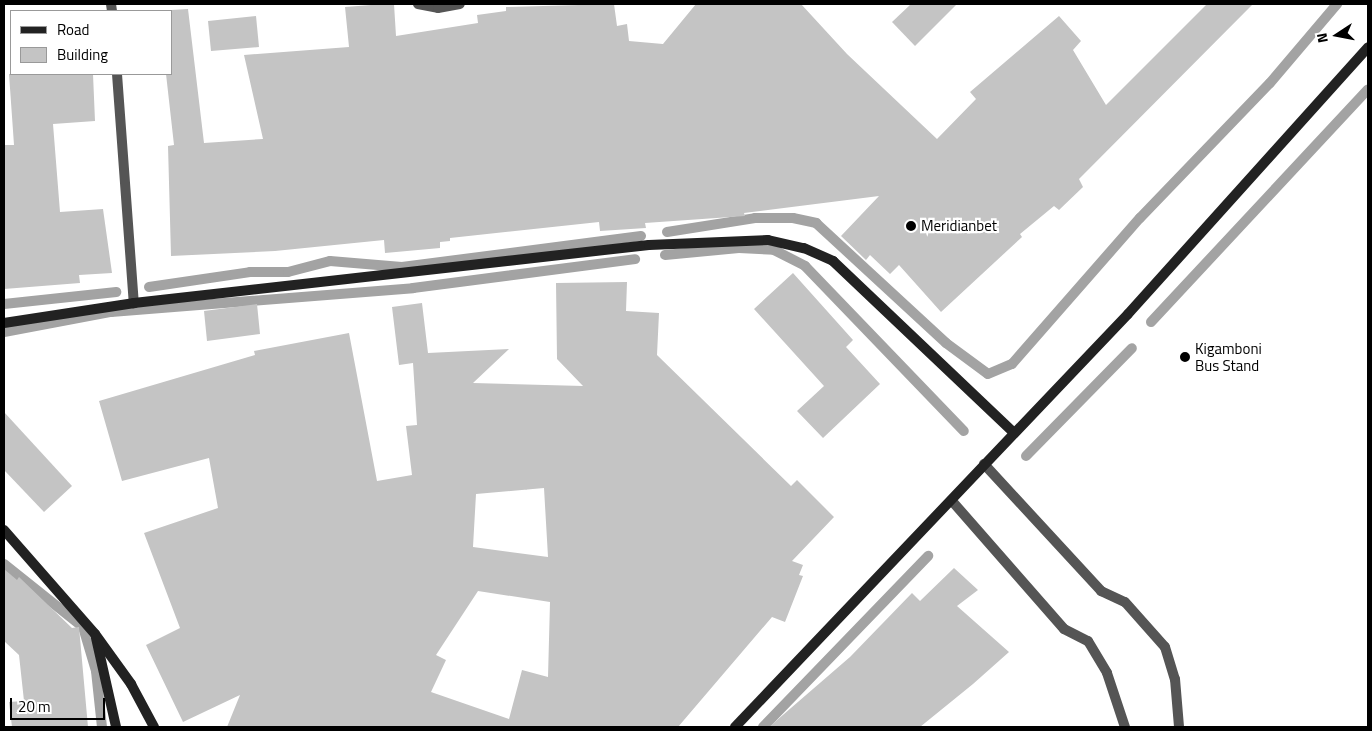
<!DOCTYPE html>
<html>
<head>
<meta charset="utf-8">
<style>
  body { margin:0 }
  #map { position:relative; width:1372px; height:731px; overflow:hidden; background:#fff; font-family:"Titillium Web",sans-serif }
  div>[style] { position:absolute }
  .stream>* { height:10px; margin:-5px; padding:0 5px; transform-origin:5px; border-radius:5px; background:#a3a3a3 }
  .building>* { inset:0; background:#c4c4c4 }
  .street>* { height:10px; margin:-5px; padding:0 5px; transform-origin:5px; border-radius:5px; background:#555 }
  .secondary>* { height:10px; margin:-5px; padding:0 5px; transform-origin:5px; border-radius:5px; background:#222 }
  .dots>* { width:14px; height:14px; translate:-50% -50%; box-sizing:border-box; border:2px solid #fff; border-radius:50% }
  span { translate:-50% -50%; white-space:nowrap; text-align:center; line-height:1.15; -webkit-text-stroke:4.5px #fff; paint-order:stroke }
  .poi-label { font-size:15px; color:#000 }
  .left { translate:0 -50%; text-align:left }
  .frame { position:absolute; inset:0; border:5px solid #000; pointer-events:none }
  .legend { position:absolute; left:10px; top:10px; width:162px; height:65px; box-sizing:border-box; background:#fff; border:1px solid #999; margin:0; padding:6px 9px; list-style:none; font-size:15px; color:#000 }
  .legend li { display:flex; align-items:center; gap:10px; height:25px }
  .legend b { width:25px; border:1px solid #999 }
  .north { position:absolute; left:1312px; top:10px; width:50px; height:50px; -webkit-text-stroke:4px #fff; paint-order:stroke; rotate:259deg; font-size:14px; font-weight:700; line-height:20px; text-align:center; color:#000 }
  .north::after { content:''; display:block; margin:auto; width:18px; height:22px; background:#000; clip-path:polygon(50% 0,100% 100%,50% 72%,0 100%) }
  .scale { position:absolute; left:10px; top:698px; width:95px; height:22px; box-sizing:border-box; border:2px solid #000; border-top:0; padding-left:6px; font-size:15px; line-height:18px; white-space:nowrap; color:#000; -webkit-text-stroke:4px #fff; paint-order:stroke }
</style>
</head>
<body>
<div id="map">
  <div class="stream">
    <div style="left:667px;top:232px;width:89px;rotate:-9deg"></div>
    <div style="left:755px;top:218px;width:38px"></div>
    <div style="left:793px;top:218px;width:24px;rotate:12deg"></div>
    <div style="left:816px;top:223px;width:177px;rotate:42.7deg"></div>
    <div style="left:946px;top:343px;width:52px;rotate:36.4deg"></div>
    <div style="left:988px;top:374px;width:26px;rotate:-23deg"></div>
    <div style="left:1012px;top:364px;width:194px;rotate:-48.8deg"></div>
    <div style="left:1140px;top:218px;width:187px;rotate:-46.1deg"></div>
    <div style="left:1270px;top:83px;width:104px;rotate:-49.7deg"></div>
    <div style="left:665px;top:255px;width:74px;rotate:-5.4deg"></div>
    <div style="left:739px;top:248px;width:35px;rotate:3deg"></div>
    <div style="left:774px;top:250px;width:35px;rotate:27deg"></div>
    <div style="left:805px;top:266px;width:229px;rotate:46.1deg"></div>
    <div style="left:149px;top:287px;width:102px;rotate:-8.4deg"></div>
    <div style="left:250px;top:272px;width:38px"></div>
    <div style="left:288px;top:272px;width:43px;rotate:-14.7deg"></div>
    <div style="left:330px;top:261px;width:72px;rotate:4.8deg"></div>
    <div style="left:402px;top:267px;width:241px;rotate:-7.4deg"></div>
    <div style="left:4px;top:304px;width:113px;rotate:-6.1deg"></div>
    <div style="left:1151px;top:322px;width:318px;rotate:-47deg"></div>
    <div style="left:4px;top:332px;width:109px;rotate:-10.6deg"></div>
    <div style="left:111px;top:312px;width:303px;rotate:-4.5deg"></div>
    <div style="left:413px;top:288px;width:224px;rotate:-7.4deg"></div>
    <div style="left:1026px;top:456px;width:151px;rotate:-45.5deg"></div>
    <div style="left:4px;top:564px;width:101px;rotate:38.6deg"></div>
    <div style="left:83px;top:627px;width:46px;rotate:73.5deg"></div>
    <div style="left:96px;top:671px;width:56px;rotate:83.9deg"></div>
    <div style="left:763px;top:727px;width:238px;rotate:-46deg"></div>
  </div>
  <div class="building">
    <div style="clip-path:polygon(384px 4px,394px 4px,396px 36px,478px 23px,477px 15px,506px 11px,506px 7px,614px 4px,617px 26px,627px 24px,629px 41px,663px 44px,696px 4px,801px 4px,847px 54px,937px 139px,976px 99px,970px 92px,1059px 16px,1081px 41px,1073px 50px,1106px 105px,1207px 4px,1253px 4px,1079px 179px,1083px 187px,1059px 210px,1054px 206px,1020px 234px,1022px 237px,941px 312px,899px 265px,890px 274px,870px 255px,866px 260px,841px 236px,879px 196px,744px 213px,745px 216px,645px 223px,646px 228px,600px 231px,599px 222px,450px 238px,450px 241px,440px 242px,440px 248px,385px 253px,384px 240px,275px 251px,171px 256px,168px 146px,174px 145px,166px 74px,171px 74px,171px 10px,188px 9px,204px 143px,263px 139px,244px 55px,349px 47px,345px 7px)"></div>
    <div style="clip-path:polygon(911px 4px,957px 4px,915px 46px,892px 22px)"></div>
    <div style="clip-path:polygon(256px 16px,259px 47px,211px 51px,208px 21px)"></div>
    <div style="clip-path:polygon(9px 74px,93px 74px,95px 121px,53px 124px,60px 212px,103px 209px,112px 273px,79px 275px,80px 283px,4px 289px,4px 145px,14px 145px)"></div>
    <div style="clip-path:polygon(793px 273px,853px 340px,846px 347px,880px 384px,823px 438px,797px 411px,824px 386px,754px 309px)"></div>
    <div style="clip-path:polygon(evenodd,627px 282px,626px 311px,659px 313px,657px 355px,791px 486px,797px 480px,834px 517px,792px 561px,803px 565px,799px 575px,803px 576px,785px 622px,772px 617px,678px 727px,227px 727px,240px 695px,183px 722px,146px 645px,180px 628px,144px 533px,218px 508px,209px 458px,122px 481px,99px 401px,255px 355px,254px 351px,349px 333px,377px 481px,412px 475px,406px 426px,417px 425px,413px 363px,399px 365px,392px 307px,422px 303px,428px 353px,509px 349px,473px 383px,583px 386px,557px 359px,556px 283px,627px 282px,544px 488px,548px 557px,473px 547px,476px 494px,544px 488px,627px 282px,478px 591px,550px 602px,548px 677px,522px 670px,509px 719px,431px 692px,446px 660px,436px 655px,478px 591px)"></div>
    <div style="clip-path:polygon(257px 304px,260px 334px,207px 341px,204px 311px)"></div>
    <div style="clip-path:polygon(4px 412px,72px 486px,44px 512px,4px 470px)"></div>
    <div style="clip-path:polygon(954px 568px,978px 590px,957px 606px,1009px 652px,973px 684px,920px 727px,769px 727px,850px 657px,912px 593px,920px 601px)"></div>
    <div style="clip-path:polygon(4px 569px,17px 580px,19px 577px,72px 628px,79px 627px,88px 727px,12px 727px,9px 702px,24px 701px,19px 655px,4px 641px)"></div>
  </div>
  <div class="street">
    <div style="left:111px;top:4px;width:7px;rotate:82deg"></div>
    <div style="left:418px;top:4px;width:20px;rotate:11deg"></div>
    <div style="left:438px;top:8px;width:22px;rotate:-10deg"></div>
    <div style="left:117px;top:74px;width:230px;rotate:85.8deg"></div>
    <div style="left:984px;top:464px;width:173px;rotate:47.3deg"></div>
    <div style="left:1101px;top:591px;width:26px;rotate:25deg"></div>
    <div style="left:1125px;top:602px;width:60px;rotate:48.4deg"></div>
    <div style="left:1165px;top:647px;width:34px;rotate:73deg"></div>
    <div style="left:1175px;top:679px;width:48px;rotate:85.2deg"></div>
    <div style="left:952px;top:501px;width:170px;rotate:48.8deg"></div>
    <div style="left:1064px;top:629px;width:27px;rotate:27deg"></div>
    <div style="left:1088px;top:641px;width:37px;rotate:59deg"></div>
    <div style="left:1107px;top:673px;width:57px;rotate:71.6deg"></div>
  </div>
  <div class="secondary">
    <div style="left:4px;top:323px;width:132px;rotate:-8.7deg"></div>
    <div style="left:134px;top:303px;width:518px;rotate:-6.43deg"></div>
    <div style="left:649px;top:245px;width:119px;rotate:-2.4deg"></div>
    <div style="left:768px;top:240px;width:37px;rotate:13deg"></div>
    <div style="left:804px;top:248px;width:32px;rotate:24deg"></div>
    <div style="left:833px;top:261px;width:247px;rotate:43.5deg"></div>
    <div style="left:4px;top:530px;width:138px;rotate:48.8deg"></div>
    <div style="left:95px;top:634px;width:62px;rotate:54.2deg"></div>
    <div style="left:131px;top:684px;width:49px;rotate:61.9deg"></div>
    <div style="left:96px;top:638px;width:91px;rotate:77.3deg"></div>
    <div style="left:735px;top:727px;width:570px;rotate:-46.42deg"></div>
    <div style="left:1128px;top:314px;width:359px;rotate:-48deg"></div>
  </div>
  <div class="dots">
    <div style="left:911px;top:226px;background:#000"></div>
    <div style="left:1185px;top:357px;background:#000"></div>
  </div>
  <div class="poi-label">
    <span class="left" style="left:921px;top:226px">Meridianbet</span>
    <span class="left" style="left:1195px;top:357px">Kigamboni<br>Bus Stand</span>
  </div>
  <div class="frame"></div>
  <ul class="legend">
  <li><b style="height:6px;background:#222"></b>Road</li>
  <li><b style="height:14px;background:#c4c4c4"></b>Building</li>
  </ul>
  <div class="north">N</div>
  <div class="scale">20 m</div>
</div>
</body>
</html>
